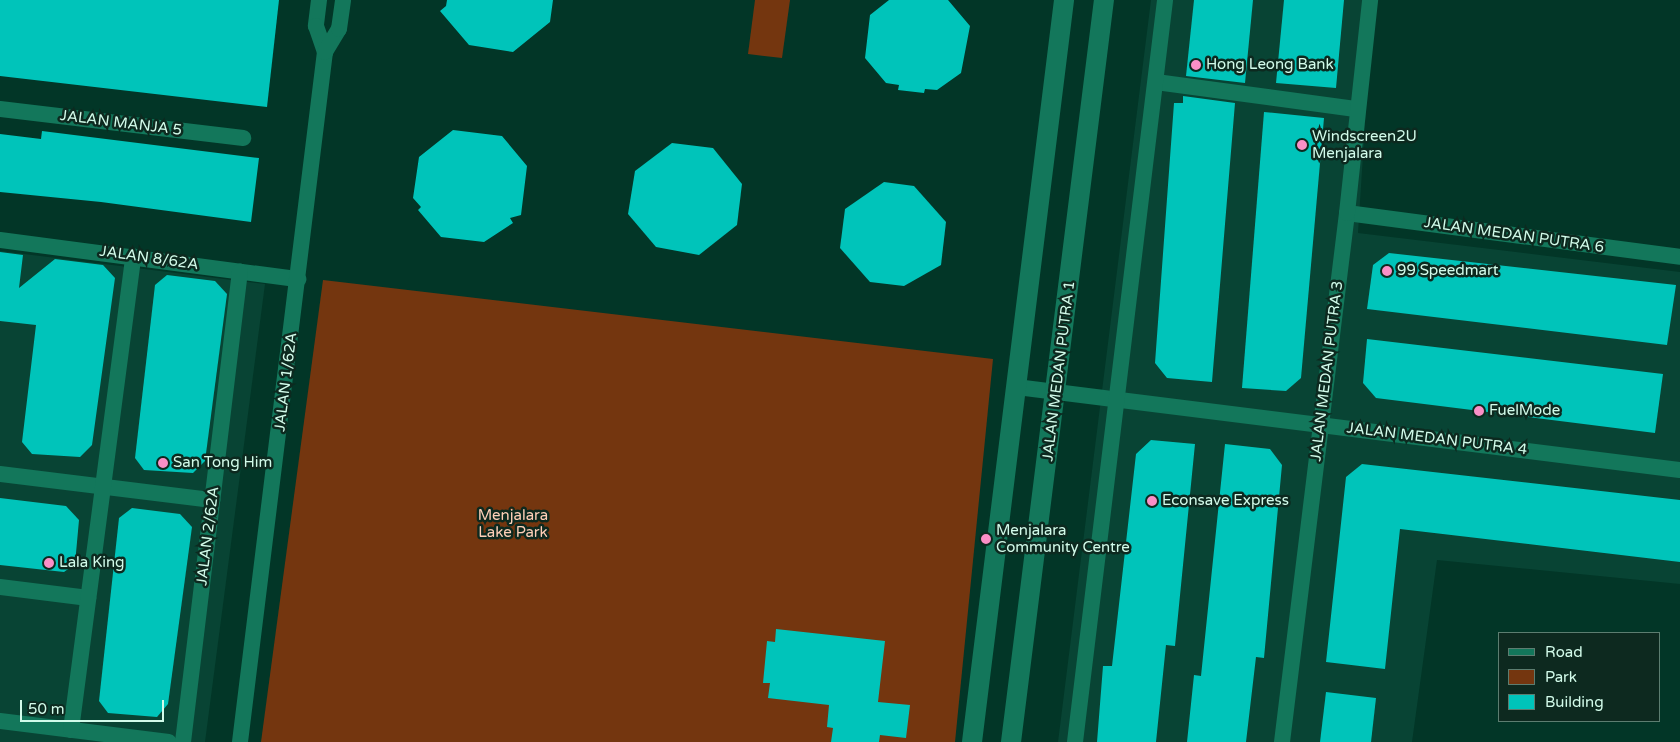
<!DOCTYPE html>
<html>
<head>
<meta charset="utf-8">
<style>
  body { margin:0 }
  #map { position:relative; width:1680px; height:742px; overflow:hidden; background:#023627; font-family:"Varela Round",sans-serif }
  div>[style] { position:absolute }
  .built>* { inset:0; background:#084434 }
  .green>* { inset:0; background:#74360f }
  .building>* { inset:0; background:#00c4ba }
  .minor>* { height:16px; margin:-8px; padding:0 8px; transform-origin:8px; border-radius:8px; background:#13775b }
  .tertiary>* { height:20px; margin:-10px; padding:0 10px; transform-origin:10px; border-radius:10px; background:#13775b }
  .dots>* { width:14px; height:14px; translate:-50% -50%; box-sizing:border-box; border:2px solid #0d291f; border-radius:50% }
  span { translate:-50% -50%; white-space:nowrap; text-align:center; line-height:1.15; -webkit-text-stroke:5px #0d291f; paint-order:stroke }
  .poi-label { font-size:15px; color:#d2fbea }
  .left { translate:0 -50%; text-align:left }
  .street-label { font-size:15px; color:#d2fbea }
  .park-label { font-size:15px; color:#ffcfb7 }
  .legend { position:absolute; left:1498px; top:632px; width:162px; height:90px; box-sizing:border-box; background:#0d291f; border:1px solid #5c7d70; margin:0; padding:6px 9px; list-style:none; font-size:15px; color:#d2fbea }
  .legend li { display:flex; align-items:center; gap:10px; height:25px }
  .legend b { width:25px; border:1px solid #5c7d70 }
  .scale { position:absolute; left:20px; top:700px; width:144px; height:22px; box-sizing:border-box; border:2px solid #d2fbea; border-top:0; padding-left:6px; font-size:15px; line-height:18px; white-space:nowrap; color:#d2fbea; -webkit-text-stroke:4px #0d291f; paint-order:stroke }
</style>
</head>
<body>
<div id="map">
  <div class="built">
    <div style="clip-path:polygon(1151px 0,1373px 0,1358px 233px,1680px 272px,1680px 584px,1437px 560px,1412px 742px,1058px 742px)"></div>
    <div style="clip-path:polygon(0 251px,265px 284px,205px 742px,0 742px)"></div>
  </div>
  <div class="green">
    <div style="clip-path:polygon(755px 0,790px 0,782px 58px,748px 54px)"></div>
    <div style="clip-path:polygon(323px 280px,993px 359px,955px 742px,261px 742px)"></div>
  </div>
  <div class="building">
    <div style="clip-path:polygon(0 0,279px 0,267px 107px,0 76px)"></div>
    <div style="clip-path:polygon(447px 0,553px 0,550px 22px,513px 52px,469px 45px,440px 11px,446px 6px)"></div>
    <div style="clip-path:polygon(889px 0,948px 0,970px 26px,961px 73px,937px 90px,925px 89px,924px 93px,898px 90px,899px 85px,886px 83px,865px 58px,870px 15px)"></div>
    <div style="clip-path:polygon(1194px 0,1253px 0,1245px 83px,1186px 76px)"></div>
    <div style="clip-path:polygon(1284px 0,1344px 0,1336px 88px,1276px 83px)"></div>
    <div style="clip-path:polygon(1183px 96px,1235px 103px,1212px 382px,1167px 378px,1155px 363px,1174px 103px,1183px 103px)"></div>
    <div style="clip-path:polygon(1264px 112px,1324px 118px,1301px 378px,1286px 391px,1242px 388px)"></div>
    <div style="clip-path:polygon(453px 130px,502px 136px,527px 166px,521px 215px,510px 218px,513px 223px,484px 242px,441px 237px,418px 210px,421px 207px,413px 198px,419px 157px)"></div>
    <div style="clip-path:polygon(42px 131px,259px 158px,251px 222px,101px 202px,0 192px,0 134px,41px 139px)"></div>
    <div style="clip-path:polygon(672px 143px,713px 148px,742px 184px,737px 225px,699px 255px,656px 247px,628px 214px,635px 171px)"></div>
    <div style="clip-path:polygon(884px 182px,914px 186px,946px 222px,941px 265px,904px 286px,870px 282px,840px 248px,845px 209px)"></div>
    <div style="clip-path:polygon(0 252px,23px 255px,19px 288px,55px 259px,103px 265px,115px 278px,92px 445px,80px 457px,32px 454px,22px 442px,36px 325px,0 321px)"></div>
    <div style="clip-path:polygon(1389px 253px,1676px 285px,1667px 345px,1367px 309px,1373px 265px)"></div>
    <div style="clip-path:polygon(167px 275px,215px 281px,227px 294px,205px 461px,193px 473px,144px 470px,135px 458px,155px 285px)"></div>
    <div style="clip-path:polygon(1367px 339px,1663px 374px,1655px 433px,1376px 398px,1363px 383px)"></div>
    <div style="clip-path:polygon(1151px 440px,1195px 444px,1175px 646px,1166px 645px,1156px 742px,1097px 742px,1103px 666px,1112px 666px,1136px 454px)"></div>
    <div style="clip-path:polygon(1225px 444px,1270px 449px,1282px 465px,1264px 658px,1256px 657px,1246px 742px,1187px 742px,1194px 675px,1201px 676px)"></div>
    <div style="clip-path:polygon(1362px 464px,1680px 500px,1680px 562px,1400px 529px,1385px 669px,1326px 662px,1346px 477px)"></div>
    <div style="clip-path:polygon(0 498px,66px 506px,79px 520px,75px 564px,64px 572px,0 565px)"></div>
    <div style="clip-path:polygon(132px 508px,180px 514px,192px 527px,168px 704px,157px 717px,108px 713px,99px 701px,119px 518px)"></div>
    <div style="clip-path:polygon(776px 629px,885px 641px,878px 702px,910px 705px,906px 738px,880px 735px,879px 742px,831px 742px,833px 728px,827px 727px,829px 705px,768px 698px,770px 683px,763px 683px,767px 641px,775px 642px)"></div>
    <div style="clip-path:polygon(1326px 692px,1376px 698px,1371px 742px,1320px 742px)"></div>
  </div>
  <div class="minor">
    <div style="left:319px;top:0;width:26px;rotate:97deg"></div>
    <div style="left:316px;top:26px;width:28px;rotate:71deg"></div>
    <div style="left:1156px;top:82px;width:203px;rotate:7.7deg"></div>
    <div style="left:0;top:109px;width:245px;rotate:6.8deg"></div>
    <div style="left:1347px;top:213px;width:336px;rotate:7.5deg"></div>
    <div style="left:0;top:240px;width:301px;rotate:7.5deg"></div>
    <div style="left:1016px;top:387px;width:669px;rotate:7.13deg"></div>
    <div style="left:0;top:474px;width:214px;rotate:7deg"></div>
    <div style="left:0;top:587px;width:89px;rotate:7.1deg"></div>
    <div style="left:0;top:721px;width:170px;rotate:7.1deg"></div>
    <div style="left:71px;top:730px;width:478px;rotate:-82.5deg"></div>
    <div style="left:183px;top:742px;width:474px;rotate:-83.1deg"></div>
    <div style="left:240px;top:742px;width:695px;rotate:-82.98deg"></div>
    <div style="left:325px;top:52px;width:27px;rotate:-59deg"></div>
    <div style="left:339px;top:29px;width:29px;rotate:-82deg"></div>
    <div style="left:1075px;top:742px;width:747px;rotate:-83.08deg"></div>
    <div style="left:1282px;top:742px;width:533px;rotate:-82.99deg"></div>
    <div style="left:1347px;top:213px;width:214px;rotate:-83.8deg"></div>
  </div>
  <div class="tertiary">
    <div style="left:972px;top:742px;width:748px;rotate:-82.93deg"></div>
    <div style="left:1011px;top:742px;width:748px;rotate:-82.86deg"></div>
  </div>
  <div class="dots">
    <div style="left:1196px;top:65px;background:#fa8fc7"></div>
    <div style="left:1302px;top:145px;background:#fa8fc7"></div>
    <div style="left:1387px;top:271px;background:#fa8fc7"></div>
    <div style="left:1479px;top:411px;background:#fa8fc7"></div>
    <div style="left:163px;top:463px;background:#fa8fc7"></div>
    <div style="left:1152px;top:501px;background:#fa8fc7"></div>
    <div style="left:986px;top:539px;background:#fa8fc7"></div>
    <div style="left:49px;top:563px;background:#fa8fc7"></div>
  </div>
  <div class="poi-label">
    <span class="left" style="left:1206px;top:65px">Hong Leong Bank</span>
    <span class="left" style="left:1312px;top:145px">Windscreen2U<br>Menjalara</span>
    <span class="left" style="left:1397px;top:271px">99 Speedmart</span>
    <span class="left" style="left:1489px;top:411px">FuelMode</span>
    <span class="left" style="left:173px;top:463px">San Tong Him</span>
    <span class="left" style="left:1162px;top:501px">Econsave Express</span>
    <span class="left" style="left:996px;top:539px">Menjalara<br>Community Centre</span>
    <span class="left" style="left:59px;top:563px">Lala King</span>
  </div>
  <div class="street-label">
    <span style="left:121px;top:123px;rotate:7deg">JALAN MANJA 5</span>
    <span style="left:1514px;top:235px;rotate:8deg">JALAN MEDAN PUTRA 6</span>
    <span style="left:149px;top:258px;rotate:8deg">JALAN 8/62A</span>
    <span style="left:1059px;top:371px;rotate:-83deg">JALAN MEDAN PUTRA 1</span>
    <span style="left:1327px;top:371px;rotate:-83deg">JALAN MEDAN PUTRA 3</span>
    <span style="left:286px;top:382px;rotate:-83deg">JALAN 1/62A</span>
    <span style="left:1437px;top:439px;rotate:7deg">JALAN MEDAN PUTRA 4</span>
    <span style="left:208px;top:536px;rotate:-83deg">JALAN 2/62A</span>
  </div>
  <div class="park-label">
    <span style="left:513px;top:524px">Menjalara<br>Lake Park</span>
  </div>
  <ul class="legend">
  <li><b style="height:6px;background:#13775b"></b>Road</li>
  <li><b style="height:14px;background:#74360f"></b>Park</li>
  <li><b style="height:14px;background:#00c4ba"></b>Building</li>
  </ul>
  <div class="scale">50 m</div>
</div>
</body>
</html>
